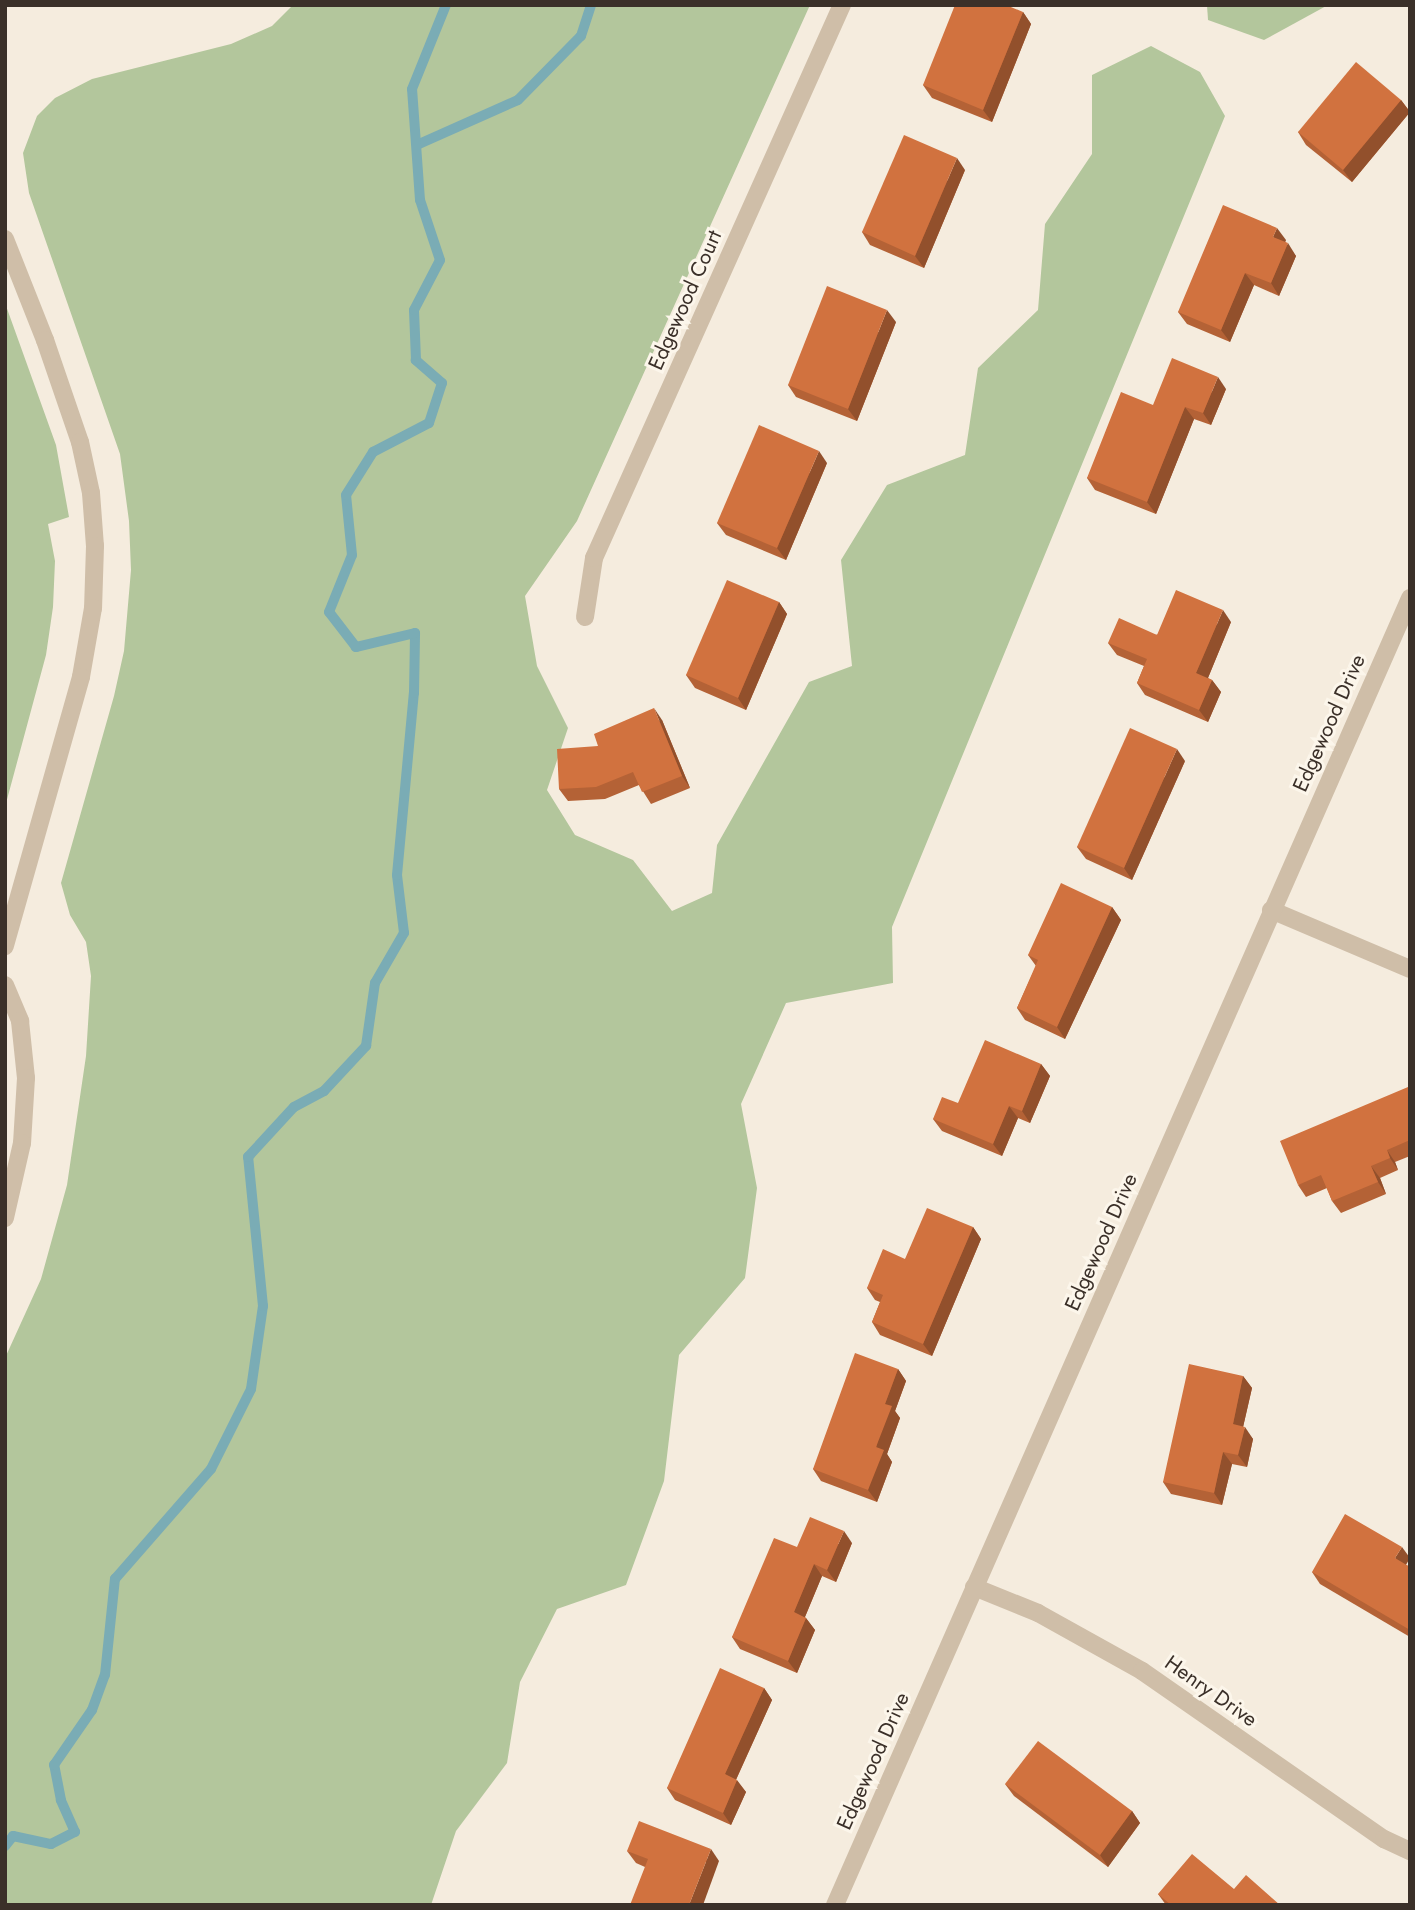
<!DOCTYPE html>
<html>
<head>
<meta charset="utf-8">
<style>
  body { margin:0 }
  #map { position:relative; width:1415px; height:1910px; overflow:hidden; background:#f5ecde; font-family:Jost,sans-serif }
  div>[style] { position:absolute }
  .green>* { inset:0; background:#b3c69c }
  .stream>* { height:10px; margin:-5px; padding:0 5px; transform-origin:5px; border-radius:5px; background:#7aacb5 }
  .minor>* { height:18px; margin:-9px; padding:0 9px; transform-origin:9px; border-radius:9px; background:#cfbea8 }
  .wall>* { inset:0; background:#b46236 }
  .shaded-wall>* { inset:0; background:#92502c }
  .building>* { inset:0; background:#d1723f }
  span { translate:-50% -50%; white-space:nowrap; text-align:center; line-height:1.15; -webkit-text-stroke:6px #fcf6eb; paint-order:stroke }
  .street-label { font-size:21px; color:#3b3029 }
  .frame { position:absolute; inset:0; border:7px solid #3b3029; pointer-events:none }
</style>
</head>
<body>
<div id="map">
  <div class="green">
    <div style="clip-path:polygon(293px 5px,810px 5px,577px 521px,525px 596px,537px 666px,568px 728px,547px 790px,575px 835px,633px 860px,672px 911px,712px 893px,717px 845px,809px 682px,852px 666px,841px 560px,887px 485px,965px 455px,978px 368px,1038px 310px,1045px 224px,1092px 154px,1092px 75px,1151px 46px,1200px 72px,1225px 116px,892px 927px,893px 983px,786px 1003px,741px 1104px,757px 1188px,745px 1278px,679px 1355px,664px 1481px,626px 1585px,557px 1609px,520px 1682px,507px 1763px,456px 1831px,431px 1905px,5px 1905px,5px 1358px,41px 1279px,67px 1185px,86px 1056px,91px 976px,86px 942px,70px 915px,61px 883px,114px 696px,124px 651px,131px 570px,129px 521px,120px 454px,29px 193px,23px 153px,37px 116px,55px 98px,92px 79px,231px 44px,272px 26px)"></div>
    <div style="clip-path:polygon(1207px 5px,1328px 5px,1264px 40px,1208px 20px)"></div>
    <div style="clip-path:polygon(5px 303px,56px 445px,69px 517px,48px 524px,55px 561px,53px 607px,46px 655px,5px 807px)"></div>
  </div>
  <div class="stream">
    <div style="left:419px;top:144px;width:108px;rotate:-24deg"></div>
    <div style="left:518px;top:100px;width:90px;rotate:-45.5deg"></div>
    <div style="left:581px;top:36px;width:33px;rotate:-72deg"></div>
    <div style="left:5px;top:1846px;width:13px;rotate:-51deg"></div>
    <div style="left:13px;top:1836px;width:39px;rotate:12deg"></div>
    <div style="left:51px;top:1844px;width:27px;rotate:-27deg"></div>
    <div style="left:75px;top:1832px;width:35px;rotate:-114deg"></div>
    <div style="left:61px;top:1800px;width:36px;rotate:-101deg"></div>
    <div style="left:54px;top:1765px;width:67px;rotate:-55.4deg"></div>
    <div style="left:92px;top:1710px;width:37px;rotate:-70deg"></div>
    <div style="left:105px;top:1675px;width:97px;rotate:-84.1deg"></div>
    <div style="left:115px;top:1579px;width:146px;rotate:-48.9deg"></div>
    <div style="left:211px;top:1469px;width:89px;rotate:-63.4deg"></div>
    <div style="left:251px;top:1389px;width:84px;rotate:-81.8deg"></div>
    <div style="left:263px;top:1306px;width:150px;rotate:-95.7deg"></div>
    <div style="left:248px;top:1157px;width:68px;rotate:-47.4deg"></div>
    <div style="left:294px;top:1107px;width:34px;rotate:-28deg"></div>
    <div style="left:324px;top:1091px;width:62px;rotate:-47deg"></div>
    <div style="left:366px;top:1046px;width:64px;rotate:-81.9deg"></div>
    <div style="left:375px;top:983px;width:58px;rotate:-59.9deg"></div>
    <div style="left:404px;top:933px;width:58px;rotate:-96.9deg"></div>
    <div style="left:397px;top:875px;width:183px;rotate:-84.7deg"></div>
    <div style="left:414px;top:693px;width:60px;rotate:-89deg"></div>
    <div style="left:415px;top:633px;width:61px;rotate:166.7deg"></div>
    <div style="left:356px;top:647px;width:44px;rotate:-127.6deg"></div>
    <div style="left:329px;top:612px;width:61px;rotate:-68deg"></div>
    <div style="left:352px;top:555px;width:60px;rotate:-95.7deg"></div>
    <div style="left:346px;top:495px;width:51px;rotate:-57.9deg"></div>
    <div style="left:373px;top:452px;width:63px;rotate:-27.4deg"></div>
    <div style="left:429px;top:423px;width:42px;rotate:-72deg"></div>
    <div style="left:442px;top:383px;width:35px;rotate:-139deg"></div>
    <div style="left:416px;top:360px;width:50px;rotate:-92.3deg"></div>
    <div style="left:414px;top:310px;width:56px;rotate:-62.5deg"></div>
    <div style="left:440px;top:260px;width:63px;rotate:-108.4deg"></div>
    <div style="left:420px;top:200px;width:111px;rotate:-94.1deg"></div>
    <div style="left:412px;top:89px;width:91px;rotate:-68deg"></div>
  </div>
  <div class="minor">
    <div style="left:5px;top:239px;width:109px;rotate:68.4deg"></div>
    <div style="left:45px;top:340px;width:108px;rotate:71.1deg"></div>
    <div style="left:80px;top:442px;width:52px;rotate:77.8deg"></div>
    <div style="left:91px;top:493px;width:53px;rotate:85.7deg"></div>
    <div style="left:95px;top:546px;width:62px;rotate:91.8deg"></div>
    <div style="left:93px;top:608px;width:70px;rotate:99.9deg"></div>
    <div style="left:81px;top:677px;width:280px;rotate:105.8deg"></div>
    <div style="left:585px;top:617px;width:60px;rotate:-81.3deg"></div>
    <div style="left:594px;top:558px;width:606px;rotate:-65.85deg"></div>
    <div style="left:1271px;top:910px;width:151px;rotate:23deg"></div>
    <div style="left:5px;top:985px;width:39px;rotate:67deg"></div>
    <div style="left:20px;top:1021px;width:57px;rotate:84deg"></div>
    <div style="left:26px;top:1078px;width:65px;rotate:93.5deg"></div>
    <div style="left:22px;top:1143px;width:77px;rotate:102.8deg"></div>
    <div style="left:974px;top:1587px;width:69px;rotate:22.1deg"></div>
    <div style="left:1038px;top:1613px;width:119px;rotate:29.1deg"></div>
    <div style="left:1142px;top:1671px;width:295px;rotate:34.8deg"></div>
    <div style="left:1384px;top:1839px;width:29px;rotate:25deg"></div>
    <div style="left:835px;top:1905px;width:1428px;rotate:-66.25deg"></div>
  </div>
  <div class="wall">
    <div style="clip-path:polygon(1023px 12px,1031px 24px,992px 122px,932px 98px,923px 85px)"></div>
    <div style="clip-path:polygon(1401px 100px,1410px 112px,1352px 182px,1306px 145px,1298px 132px)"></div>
    <div style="clip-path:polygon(965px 170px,924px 268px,870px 245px,862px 232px)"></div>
    <div style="clip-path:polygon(1286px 240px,1285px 242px,1296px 256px,1279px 296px,1254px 285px,1230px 342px,1187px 324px,1178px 312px)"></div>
    <div style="clip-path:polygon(896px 322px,857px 421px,796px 397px,788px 385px)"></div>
    <div style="clip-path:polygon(1226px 389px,1211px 425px,1194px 419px,1156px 514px,1095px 490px,1087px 478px,1153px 405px)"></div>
    <div style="clip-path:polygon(827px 463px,786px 560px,726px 535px,717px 523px)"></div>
    <div style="clip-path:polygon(779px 602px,787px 614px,746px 710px,695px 688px,686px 675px)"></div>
    <div style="clip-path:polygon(1231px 622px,1208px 678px,1212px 680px,1221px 692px,1208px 722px,1145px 695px,1137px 683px,1144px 666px,1117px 655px,1108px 643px)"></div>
    <div style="clip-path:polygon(662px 720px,690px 788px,651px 804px,639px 785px,605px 799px,568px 801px,559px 789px,598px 746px)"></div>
    <div style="clip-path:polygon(1185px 761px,1132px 880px,1086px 859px,1077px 847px)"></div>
    <div style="clip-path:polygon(1112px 907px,1121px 920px,1065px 1039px,1025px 1020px,1017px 1008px,1036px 966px,1028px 955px)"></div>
    <div style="clip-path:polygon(1041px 1064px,1050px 1076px,1030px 1123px,1018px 1118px,1002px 1156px,942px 1131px,933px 1119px,958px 1103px)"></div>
    <div style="clip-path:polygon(1410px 1090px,1410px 1156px,1395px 1162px,1398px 1170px,1380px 1178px,1386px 1194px,1341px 1213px,1332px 1201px,1327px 1188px,1306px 1197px,1298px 1185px)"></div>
    <div style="clip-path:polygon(973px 1227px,981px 1239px,932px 1356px,880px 1335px,872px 1322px,880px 1302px,875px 1300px,867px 1288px,905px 1259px)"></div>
    <div style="clip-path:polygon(898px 1369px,906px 1381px,895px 1411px,900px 1418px,887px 1454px,892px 1462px,877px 1502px,821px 1481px,813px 1469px)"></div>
    <div style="clip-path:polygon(1243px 1376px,1252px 1388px,1243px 1427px,1253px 1439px,1247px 1467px,1232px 1464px,1222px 1505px,1171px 1494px,1163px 1482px)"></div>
    <div style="clip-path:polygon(852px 1543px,836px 1582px,822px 1576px,805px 1617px,815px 1630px,797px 1673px,740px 1649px,732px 1637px,797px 1547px)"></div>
    <div style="clip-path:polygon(1406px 1565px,1410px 1567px,1410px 1637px,1320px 1584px,1312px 1572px)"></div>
    <div style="clip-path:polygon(764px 1688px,772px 1700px,736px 1780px,746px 1792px,731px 1825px,675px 1800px,667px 1788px)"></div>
    <div style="clip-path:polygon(1005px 1784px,1132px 1811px,1140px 1823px,1108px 1867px,1014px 1796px)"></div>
    <div style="clip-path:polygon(627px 1851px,719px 1861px,645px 1867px,636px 1863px)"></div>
    <div style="clip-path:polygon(1234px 1889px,1280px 1905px,1166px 1905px,1158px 1894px)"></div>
  </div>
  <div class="shaded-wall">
    <div style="clip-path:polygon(1023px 12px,1031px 24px,992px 122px,983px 110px)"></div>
    <div style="clip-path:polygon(1401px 100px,1410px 112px,1352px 182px,1343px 170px)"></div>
    <div style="clip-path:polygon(957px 158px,965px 170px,924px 268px,915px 256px)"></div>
    <div style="clip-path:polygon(1277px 228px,1286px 240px,1282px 249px,1273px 237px)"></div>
    <div style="clip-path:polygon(1288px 243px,1296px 256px,1279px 296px,1271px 283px)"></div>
    <div style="clip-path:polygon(1245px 273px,1254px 285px,1230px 342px,1221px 330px)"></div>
    <div style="clip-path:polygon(887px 310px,896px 322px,857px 421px,848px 409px)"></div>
    <div style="clip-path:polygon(1218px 377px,1226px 389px,1211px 425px,1203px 413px)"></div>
    <div style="clip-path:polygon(1185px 407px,1194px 419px,1156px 514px,1147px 502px)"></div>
    <div style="clip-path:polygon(819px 451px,827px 463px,786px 560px,777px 548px)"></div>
    <div style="clip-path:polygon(779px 602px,787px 614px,746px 710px,738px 698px)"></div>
    <div style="clip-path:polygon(1223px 610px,1231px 622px,1205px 685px,1196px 673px)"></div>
    <div style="clip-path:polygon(1212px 680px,1221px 692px,1208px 722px,1199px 710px)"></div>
    <div style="clip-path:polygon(654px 708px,662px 720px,690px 788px,682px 776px)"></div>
    <div style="clip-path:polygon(1177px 749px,1185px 761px,1132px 880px,1124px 868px)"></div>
    <div style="clip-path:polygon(1112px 907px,1121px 920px,1065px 1039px,1057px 1027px)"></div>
    <div style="clip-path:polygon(1041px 1064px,1050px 1076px,1030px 1123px,1022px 1111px)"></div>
    <div style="clip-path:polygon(1009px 1106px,1018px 1118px,1002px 1156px,993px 1144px)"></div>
    <div style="clip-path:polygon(1387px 1150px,1395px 1162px,1398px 1170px,1390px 1158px)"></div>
    <div style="clip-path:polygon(1371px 1166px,1380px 1178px,1386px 1194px,1378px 1182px)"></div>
    <div style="clip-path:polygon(973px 1227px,981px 1239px,932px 1356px,923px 1344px)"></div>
    <div style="clip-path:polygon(898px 1369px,906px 1381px,895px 1411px,900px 1418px,887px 1454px,892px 1462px,877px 1502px,868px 1490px,885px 1404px)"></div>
    <div style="clip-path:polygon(1243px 1376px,1252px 1388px,1241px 1436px,1233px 1424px)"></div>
    <div style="clip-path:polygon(1245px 1427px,1253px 1439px,1247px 1467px,1238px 1455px)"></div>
    <div style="clip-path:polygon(1223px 1452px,1232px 1464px,1222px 1505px,1214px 1493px)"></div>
    <div style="clip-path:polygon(844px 1531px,852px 1543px,836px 1582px,827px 1570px)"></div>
    <div style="clip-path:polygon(1402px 1547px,1410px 1558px,1403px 1570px,1395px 1558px)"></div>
    <div style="clip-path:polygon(814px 1564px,822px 1576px,802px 1624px,794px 1612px)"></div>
    <div style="clip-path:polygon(806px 1618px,815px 1630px,797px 1673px,788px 1661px)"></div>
    <div style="clip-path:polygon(764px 1688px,772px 1700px,733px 1786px,725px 1774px)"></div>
    <div style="clip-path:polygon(737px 1780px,746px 1792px,731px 1825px,723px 1813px)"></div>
    <div style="clip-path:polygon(1132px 1811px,1140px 1823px,1108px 1867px,1100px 1855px)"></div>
    <div style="clip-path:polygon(711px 1849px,719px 1861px,703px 1905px,689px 1905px)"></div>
  </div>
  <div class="building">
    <div style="clip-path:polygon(955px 5px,1006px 5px,1023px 12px,983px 110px,923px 85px)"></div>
    <div style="clip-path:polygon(1356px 62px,1401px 100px,1343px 170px,1298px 132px)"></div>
    <div style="clip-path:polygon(904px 135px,957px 158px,915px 256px,862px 232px)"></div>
    <div style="clip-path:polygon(1223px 205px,1277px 228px,1273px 237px,1288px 243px,1271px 283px,1245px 273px,1221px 330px,1178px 312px)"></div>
    <div style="clip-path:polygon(827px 286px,887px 310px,848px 409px,788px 385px)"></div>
    <div style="clip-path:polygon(1172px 358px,1218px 377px,1203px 413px,1185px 407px,1147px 502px,1087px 478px,1121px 392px,1153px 405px)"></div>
    <div style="clip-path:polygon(759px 425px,819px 451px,777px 548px,717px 523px)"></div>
    <div style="clip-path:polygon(727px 580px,779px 602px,738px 698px,686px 675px)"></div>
    <div style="clip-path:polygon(1176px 590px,1223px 610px,1196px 673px,1212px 680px,1199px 710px,1137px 683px,1147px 659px,1108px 643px,1119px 618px,1157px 635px)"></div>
    <div style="clip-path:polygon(654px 708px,682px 776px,642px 792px,633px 772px,596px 787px,559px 789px,557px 749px,598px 746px,594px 734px)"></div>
    <div style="clip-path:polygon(1130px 728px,1177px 749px,1124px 868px,1077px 847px)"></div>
    <div style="clip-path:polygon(1061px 883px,1112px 907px,1057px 1027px,1017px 1008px,1038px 960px,1028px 955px)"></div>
    <div style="clip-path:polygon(985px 1040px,1041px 1064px,1022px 1111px,1009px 1106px,993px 1144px,933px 1119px,942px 1097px,958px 1103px)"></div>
    <div style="clip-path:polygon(1408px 1087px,1410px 1092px,1410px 1140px,1387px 1150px,1390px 1158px,1371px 1166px,1378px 1182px,1332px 1201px,1321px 1175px,1298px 1185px,1280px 1141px)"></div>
    <div style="clip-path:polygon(927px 1208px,973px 1227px,923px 1344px,872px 1322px,883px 1295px,867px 1288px,883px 1249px,905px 1259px)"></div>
    <div style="clip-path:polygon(855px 1353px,898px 1369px,885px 1404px,892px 1406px,876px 1447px,884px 1450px,868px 1490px,813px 1469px)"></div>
    <div style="clip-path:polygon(1189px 1364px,1243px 1376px,1233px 1424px,1245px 1427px,1238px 1455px,1223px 1452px,1214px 1493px,1163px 1482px)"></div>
    <div style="clip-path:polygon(1345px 1514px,1402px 1547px,1395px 1558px,1410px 1567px,1410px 1630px,1312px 1572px)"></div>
    <div style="clip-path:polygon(810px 1517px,844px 1531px,827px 1570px,814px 1564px,794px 1612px,806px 1618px,788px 1661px,732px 1637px,774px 1538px,797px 1547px)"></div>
    <div style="clip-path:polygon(720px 1668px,764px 1688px,725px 1774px,737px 1780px,723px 1813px,667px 1788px)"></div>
    <div style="clip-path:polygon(1038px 1741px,1132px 1811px,1100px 1855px,1005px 1784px)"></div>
    <div style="clip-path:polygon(639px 1821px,711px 1849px,689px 1905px,630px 1905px,648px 1859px,627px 1851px)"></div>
    <div style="clip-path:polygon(1192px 1854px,1234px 1889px,1246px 1875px,1280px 1905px,1171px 1905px,1158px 1894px)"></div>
  </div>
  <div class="street-label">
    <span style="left:685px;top:300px;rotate:-66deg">Edgewood Court</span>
    <span style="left:1329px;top:723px;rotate:-66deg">Edgewood Drive</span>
    <span style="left:1101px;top:1242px;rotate:-66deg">Edgewood Drive</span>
    <span style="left:1211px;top:1691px;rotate:35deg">Henry Drive</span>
    <span style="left:873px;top:1761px;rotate:-66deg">Edgewood Drive</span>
  </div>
  <div class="frame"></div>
</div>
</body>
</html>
